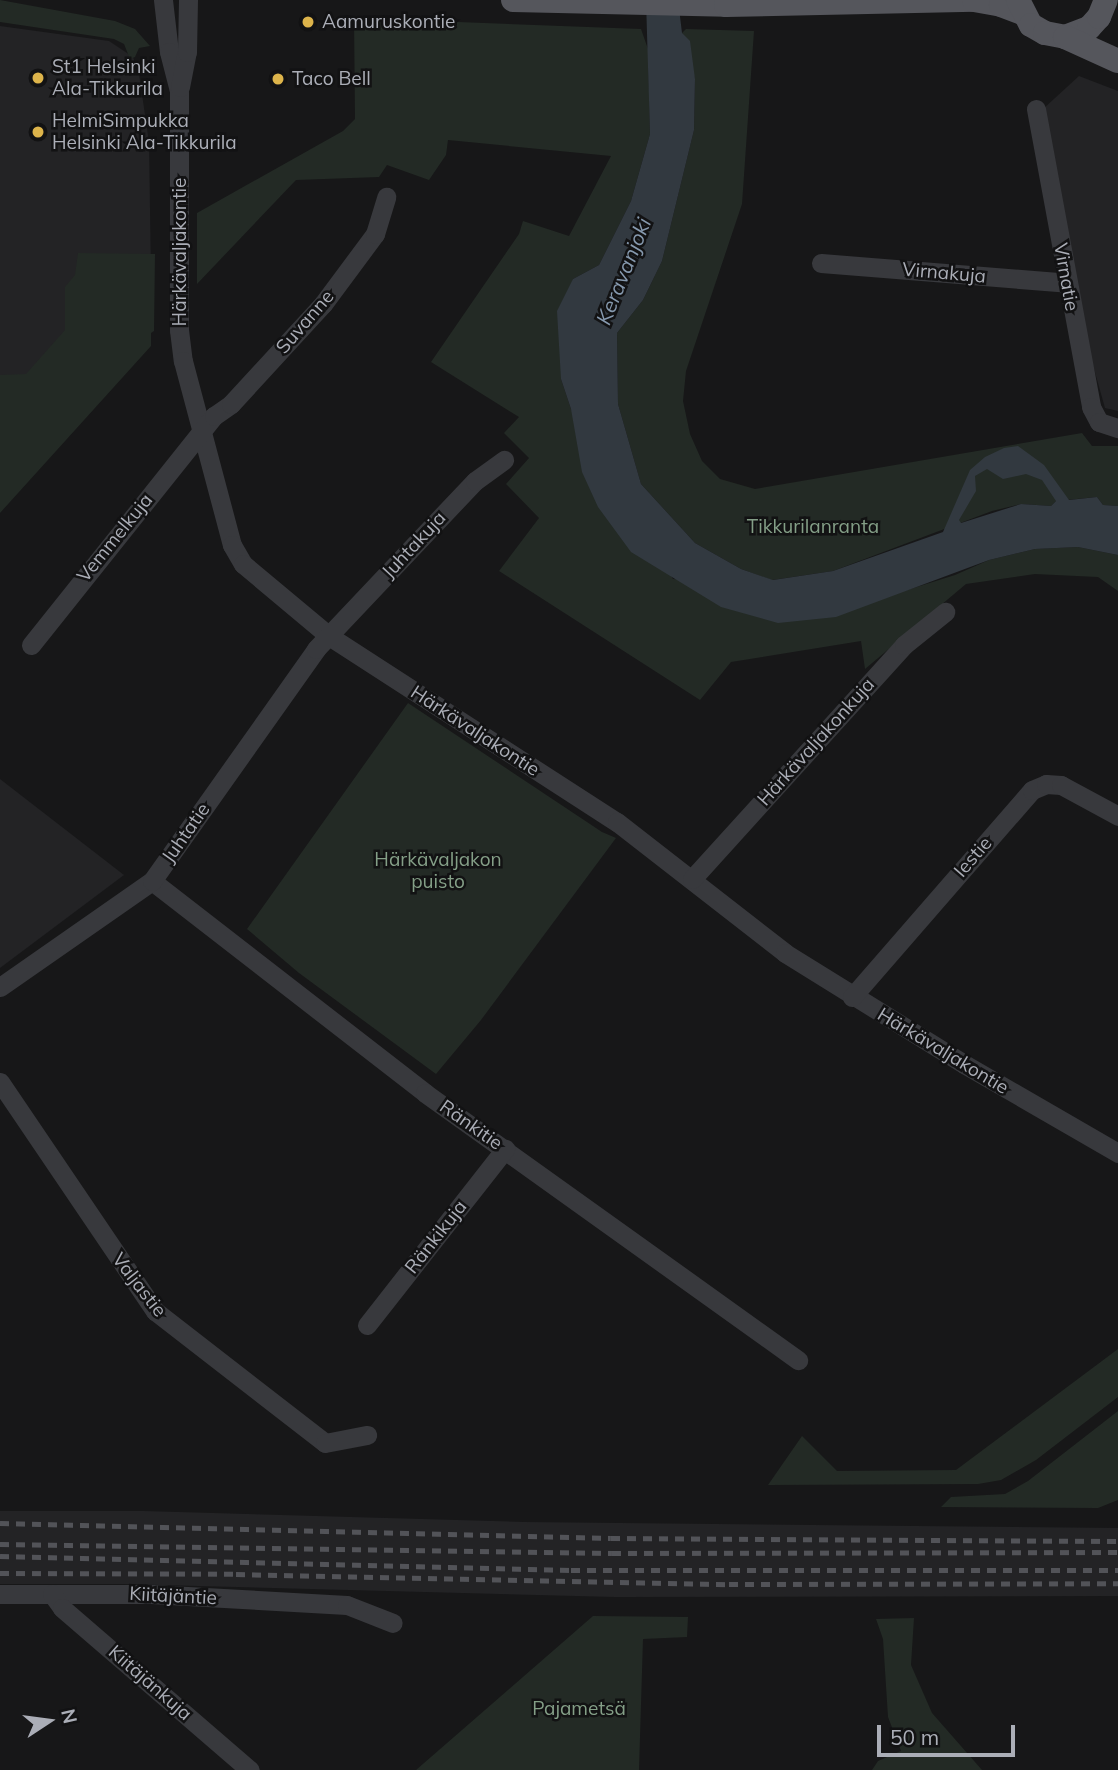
<!DOCTYPE html>
<html>
<head>
<meta charset="utf-8">
<style>
  body { margin:0 }
  #map { position:relative; width:1118px; height:1770px; overflow:hidden; background:#171718; font-family:Mulish,sans-serif }
  div>[style] { position:absolute }
  .built>* { inset:0; background:#232325 }
  .green>* { inset:0; background:#232a25 }
  .water>* { inset:0; background:#323940 }
  .minor>* { height:19px; margin:-9.5px; padding:0 9.5px; transform-origin:9.5px; border-radius:9.5px; background:#38393d }
  .major>* { height:24px; margin:-12px; padding:0 12px; transform-origin:12px; border-radius:12px; background:#55565c }
  .rail>* { height:5px; margin-top:-2.5px; transform-origin:0; background:repeating-linear-gradient(90deg,#525358 0 9px,transparent 0 16px) }
  .dots>* { width:19px; height:19px; translate:-50% -50%; box-sizing:border-box; border:4px solid #121213; border-radius:50% }
  span { translate:-50% -50%; white-space:nowrap; text-align:center; line-height:1.15; -webkit-text-stroke:5px #121213; paint-order:stroke }
  .poi-label { font-size:19px; color:#abaeb7 }
  .left { translate:0 -50%; text-align:left }
  .street-label { font-size:19px; color:#abaeb7 }
  .park-label { font-size:19px; color:#849f87 }
  .water-label { font-size:21px; color:#8699ae; font-style:italic }
  .north { position:absolute; left:14px; top:1686px; width:70px; height:70px; -webkit-text-stroke:5px #121213; paint-order:stroke; rotate:77deg; font-size:19px; font-weight:700; line-height:28px; text-align:center; color:#abaeb7 }
  .north::after { content:''; display:block; margin:auto; width:24px; height:32px; background:#abaeb7; clip-path:polygon(50% 0,100% 100%,50% 72%,0 100%) }
  .scale { position:absolute; left:877px; top:1725px; width:138px; height:32px; box-sizing:border-box; border:4px solid #abaeb7; border-top:0; padding-left:9px; font-size:21px; line-height:24px; white-space:nowrap; color:#abaeb7; -webkit-text-stroke:5px #121213; paint-order:stroke }
</style>
</head>
<body>
<div id="map">
  <div class="built">
    <div style="clip-path:polygon(0 26px,109px 41px,133px 57px,139px 74px,149px 142px,151px 276px,0 416px)"></div>
    <div style="clip-path:polygon(1079px 76px,1118px 91px,1118px 411px,1105px 408px,1087px 344px,1043px 109px)"></div>
    <div style="clip-path:polygon(0 779px,124px 875px,0 968px)"></div>
    <div style="clip-path:polygon(0 1511px,143px 1511px,524px 1522px,1118px 1528px,1118px 1596px,615px 1597px,121px 1584px,0 1584px)"></div>
  </div>
  <div class="green">
    <div style="clip-path:polygon(0 0,115px 21px,135px 29px,150px 46px,139px 48px,135px 57px,130px 59px,124px 44px,114px 39px,0 22px)"></div>
    <div style="clip-path:polygon(354px 18px,641px 29px,648px 49px,650px 134px,631px 201px,599px 265px,573px 279px,561px 379px,571px 409px,673px 579px,904px 591px,955px 575px,989px 560px,1035px 549px,1078px 547px,1118px 555px,1118px 591px,1098px 577px,1035px 574px,966px 584px,865px 669px,861px 641px,731px 662px,700px 700px,499px 571px,539px 518px,506px 484px,529px 458px,504px 433px,519px 417px,431px 362px,519px 234px,523px 221px,569px 236px,611px 156px,448px 140px,446px 155px,429px 180px,387px 165px,379px 177px,296px 180px,197px 284px,197px 213px,343px 131px,355px 119px)"></div>
    <div style="clip-path:polygon(686px 29px,754px 31px,742px 204px,686px 371px,683px 401px,690px 434px,702px 461px,720px 479px,755px 489px,1082px 433px,1092px 446px,1118px 446px,1118px 506px,1103px 505px,1097px 497px,1056px 501px,1051px 506px,1021px 504px,992px 511px,833px 571px,772px 580px,741px 569px,695px 543px,641px 484px,618px 404px,617px 333px,643px 300px,662px 261px,694px 130px,695px 79px,682px 33px)"></div>
    <div style="clip-path:polygon(78px 253px,155px 254px,154px 331px,151px 333px,151px 346px,0 513px,0 375px,26px 374px,65px 330px,65px 287px,75px 275px)"></div>
    <div style="clip-path:polygon(408px 703px,602px 832px,616px 838px,481px 1020px,436px 1074px,299px 973px,247px 929px)"></div>
    <div style="clip-path:polygon(1118px 1349px,1118px 1397px,1036px 1460px,1001px 1480px,978px 1484px,768px 1485px,802px 1436px,837px 1471px,956px 1470px)"></div>
    <div style="clip-path:polygon(1118px 1411px,1118px 1500px,1098px 1508px,941px 1507px,951px 1497px,1005px 1494px,1028px 1481px)"></div>
    <div style="clip-path:polygon(593px 1616px,688px 1617px,687px 1637px,643px 1639px,639px 1770px,416px 1770px)"></div>
    <div style="clip-path:polygon(914px 1618px,911px 1665px,932px 1713px,982px 1770px,872px 1770px,878px 1761px,901px 1751px,888px 1717px,883px 1639px,876px 1619px)"></div>
  </div>
  <div class="water">
    <div style="clip-path:polygon(evenodd,646px 0,678px 0,682px 33px,690px 41px,695px 79px,694px 130px,662px 261px,643px 300px,617px 333px,618px 404px,641px 484px,695px 543px,741px 569px,773px 580px,833px 571px,943px 532px,970px 470px,985px 457px,1004px 448px,1018px 446px,1044px 465px,1069px 500px,1097px 497px,1103px 505px,1118px 506px,1118px 555px,1078px 547px,1035px 549px,989px 560px,836px 617px,778px 623px,721px 607px,631px 552px,598px 507px,582px 472px,571px 409px,561px 379px,557px 311px,573px 279px,599px 265px,631px 201px,650px 134px,646px 0,987px 469px,1003px 479px,1026px 474px,1042px 480px,1056px 501px,1051px 506px,1021px 504px,961px 523px,959px 520px,976px 491px,975px 476px,987px 469px)"></div>
  </div>
  <div class="minor">
    <div style="left:163px;top:0;width:52px;rotate:83.4deg"></div>
    <div style="left:169px;top:52px;width:40px;rotate:75.6deg"></div>
    <div style="left:179px;top:91px;width:239px;rotate:90deg"></div>
    <div style="left:179px;top:330px;width:31px;rotate:83deg"></div>
    <div style="left:183px;top:361px;width:190px;rotate:75.1deg"></div>
    <div style="left:232px;top:545px;width:22px;rotate:60deg"></div>
    <div style="left:243px;top:564px;width:112px;rotate:39.9deg"></div>
    <div style="left:329px;top:636px;width:343px;rotate:32.9deg"></div>
    <div style="left:617px;top:822px;width:213px;rotate:37.9deg"></div>
    <div style="left:785px;top:953px;width:211px;rotate:31.8deg"></div>
    <div style="left:964px;top:1064px;width:178px;rotate:30deg"></div>
    <div style="left:180px;top:87px;width:36px;rotate:-79deg"></div>
    <div style="left:187px;top:52px;width:52px;rotate:-88.9deg"></div>
    <div style="left:1036px;top:109px;width:303px;rotate:79.5deg"></div>
    <div style="left:1091px;top:407px;width:17px;rotate:62deg"></div>
    <div style="left:1099px;top:422px;width:20px;rotate:18deg"></div>
    <div style="left:821px;top:263px;width:247px;rotate:4.6deg"></div>
    <div style="left:31px;top:645px;width:293px;rotate:-51.4deg"></div>
    <div style="left:214px;top:416px;width:21px;rotate:-35deg"></div>
    <div style="left:231px;top:404px;width:136px;rotate:-47.4deg"></div>
    <div style="left:323px;top:304px;width:87px;rotate:-53.4deg"></div>
    <div style="left:375px;top:234px;width:39px;rotate:-73deg"></div>
    <div style="left:692px;top:879px;width:316px;rotate:-47.8deg"></div>
    <div style="left:904px;top:645px;width:53px;rotate:-38.8deg"></div>
    <div style="left:152px;top:881px;width:346px;rotate:37.8deg"></div>
    <div style="left:425px;top:1093px;width:459px;rotate:35.6deg"></div>
    <div style="left:0;top:987px;width:185px;rotate:-34.9deg"></div>
    <div style="left:152px;top:881px;width:284px;rotate:-54.7deg"></div>
    <div style="left:316px;top:649px;width:231px;rotate:-46.6deg"></div>
    <div style="left:475px;top:481px;width:36px;rotate:-36deg"></div>
    <div style="left:852px;top:997px;width:274px;rotate:-49deg"></div>
    <div style="left:1032px;top:790px;width:15px;rotate:-23deg"></div>
    <div style="left:1046px;top:784px;width:15px;rotate:4deg"></div>
    <div style="left:1061px;top:785px;width:65px;rotate:28.5deg"></div>
    <div style="left:0;top:1082px;width:277px;rotate:55.9deg"></div>
    <div style="left:155px;top:1311px;width:215px;rotate:37.8deg"></div>
    <div style="left:325px;top:1443px;width:43px;rotate:-10.8deg"></div>
    <div style="left:367px;top:1325px;width:224px;rotate:-51.9deg"></div>
    <div style="left:0;top:1594px;width:151px"></div>
    <div style="left:151px;top:1594px;width:196px;rotate:3.2deg"></div>
    <div style="left:347px;top:1605px;width:49px;rotate:21.4deg"></div>
    <div style="left:52px;top:1594px;width:17px;rotate:54deg"></div>
    <div style="left:62px;top:1608px;width:248px;rotate:40.8deg"></div>
  </div>
  <div class="major">
    <div style="left:513px;top:0;width:213px;rotate:1.3deg"></div>
    <div style="left:726px;top:5px;width:248px;rotate:-1.2deg"></div>
    <div style="left:974px;top:0;width:27px;rotate:10deg"></div>
    <div style="left:1001px;top:5px;width:22px;rotate:21deg"></div>
    <div style="left:1018px;top:0;width:28px;rotate:63deg"></div>
    <div style="left:1031px;top:25px;width:16px;rotate:30deg"></div>
    <div style="left:1045px;top:33px;width:20px;rotate:11deg"></div>
    <div style="left:1065px;top:37px;width:26px;rotate:-21deg"></div>
    <div style="left:1089px;top:28px;width:15px;rotate:-48deg"></div>
    <div style="left:1099px;top:17px;width:18px;rotate:-68deg"></div>
    <div style="left:1065px;top:37px;width:58px;rotate:24.4deg"></div>
  </div>
  <div class="rail">
    <div style="left:0;top:1523px;width:611px;rotate:1.41deg"></div>
    <div style="left:611px;top:1538px;width:507px;rotate:0.34deg"></div>
    <div style="left:0;top:1544px;width:612px;rotate:0.84deg"></div>
    <div style="left:612px;top:1553px;width:506px;rotate:-0.11deg"></div>
    <div style="left:0;top:1556px;width:571px;rotate:1.4deg"></div>
    <div style="left:571px;top:1570px;width:547px"></div>
    <div style="left:0;top:1573px;width:236px;rotate:0.2deg"></div>
    <div style="left:236px;top:1574px;width:493px;rotate:1.2deg"></div>
    <div style="left:729px;top:1584px;width:389px;rotate:-0.1deg"></div>
  </div>
  <div class="dots">
    <div style="left:308px;top:22px;background:#ddb44b"></div>
    <div style="left:38px;top:78px;background:#ddb44b"></div>
    <div style="left:278px;top:79px;background:#ddb44b"></div>
    <div style="left:38px;top:132px;background:#ddb44b"></div>
  </div>
  <div class="poi-label">
    <span class="left" style="left:322px;top:22px">Aamuruskontie</span>
    <span class="left" style="left:52px;top:78px">St1 Helsinki<br>Ala-Tikkurila</span>
    <span class="left" style="left:292px;top:79px">Taco Bell</span>
    <span class="left" style="left:52px;top:132px">HelmiSimpukka<br>Helsinki Ala-Tikkurila</span>
  </div>
  <div class="street-label">
    <span style="left:180px;top:252px;rotate:-90deg">Härkävaljakontie</span>
    <span style="left:944px;top:273px;rotate:5deg">Virnakuja</span>
    <span style="left:1066px;top:277px;rotate:80deg">Virnatie</span>
    <span style="left:305px;top:322px;rotate:-49deg">Suvanne</span>
    <span style="left:115px;top:538px;rotate:-51deg">Vemmelkuja</span>
    <span style="left:414px;top:545px;rotate:-47deg">Juhtakuja</span>
    <span style="left:475px;top:731px;rotate:33deg">Härkävaljakontie</span>
    <span style="left:816px;top:742px;rotate:-48deg">Härkävaljakonkuja</span>
    <span style="left:186px;top:833px;rotate:-55deg">Juhtatie</span>
    <span style="left:973px;top:857px;rotate:-49deg">Iestie</span>
    <span style="left:943px;top:1051px;rotate:31deg">Härkävaljakontie</span>
    <span style="left:471px;top:1125px;rotate:35deg">Ränkitie</span>
    <span style="left:436px;top:1237px;rotate:-52deg">Ränkikuja</span>
    <span style="left:139px;top:1285px;rotate:52deg">Valjastie</span>
    <span style="left:173px;top:1596px;rotate:3deg">Kiitäjäntie</span>
    <span style="left:150px;top:1683px;rotate:41deg">Kiitäjänkuja</span>
  </div>
  <div class="park-label">
    <span style="left:813px;top:527px">Tikkurilanranta</span>
    <span style="left:438px;top:871px">Härkävaljakon<br>puisto</span>
    <span style="left:579px;top:1709px">Pajametsä</span>
  </div>
  <div class="water-label">
    <span style="left:623px;top:271px;rotate:-68deg">Keravanjoki</span>
  </div>
  <div class="north">N</div>
  <div class="scale">50 m</div>
</div>
</body>
</html>
